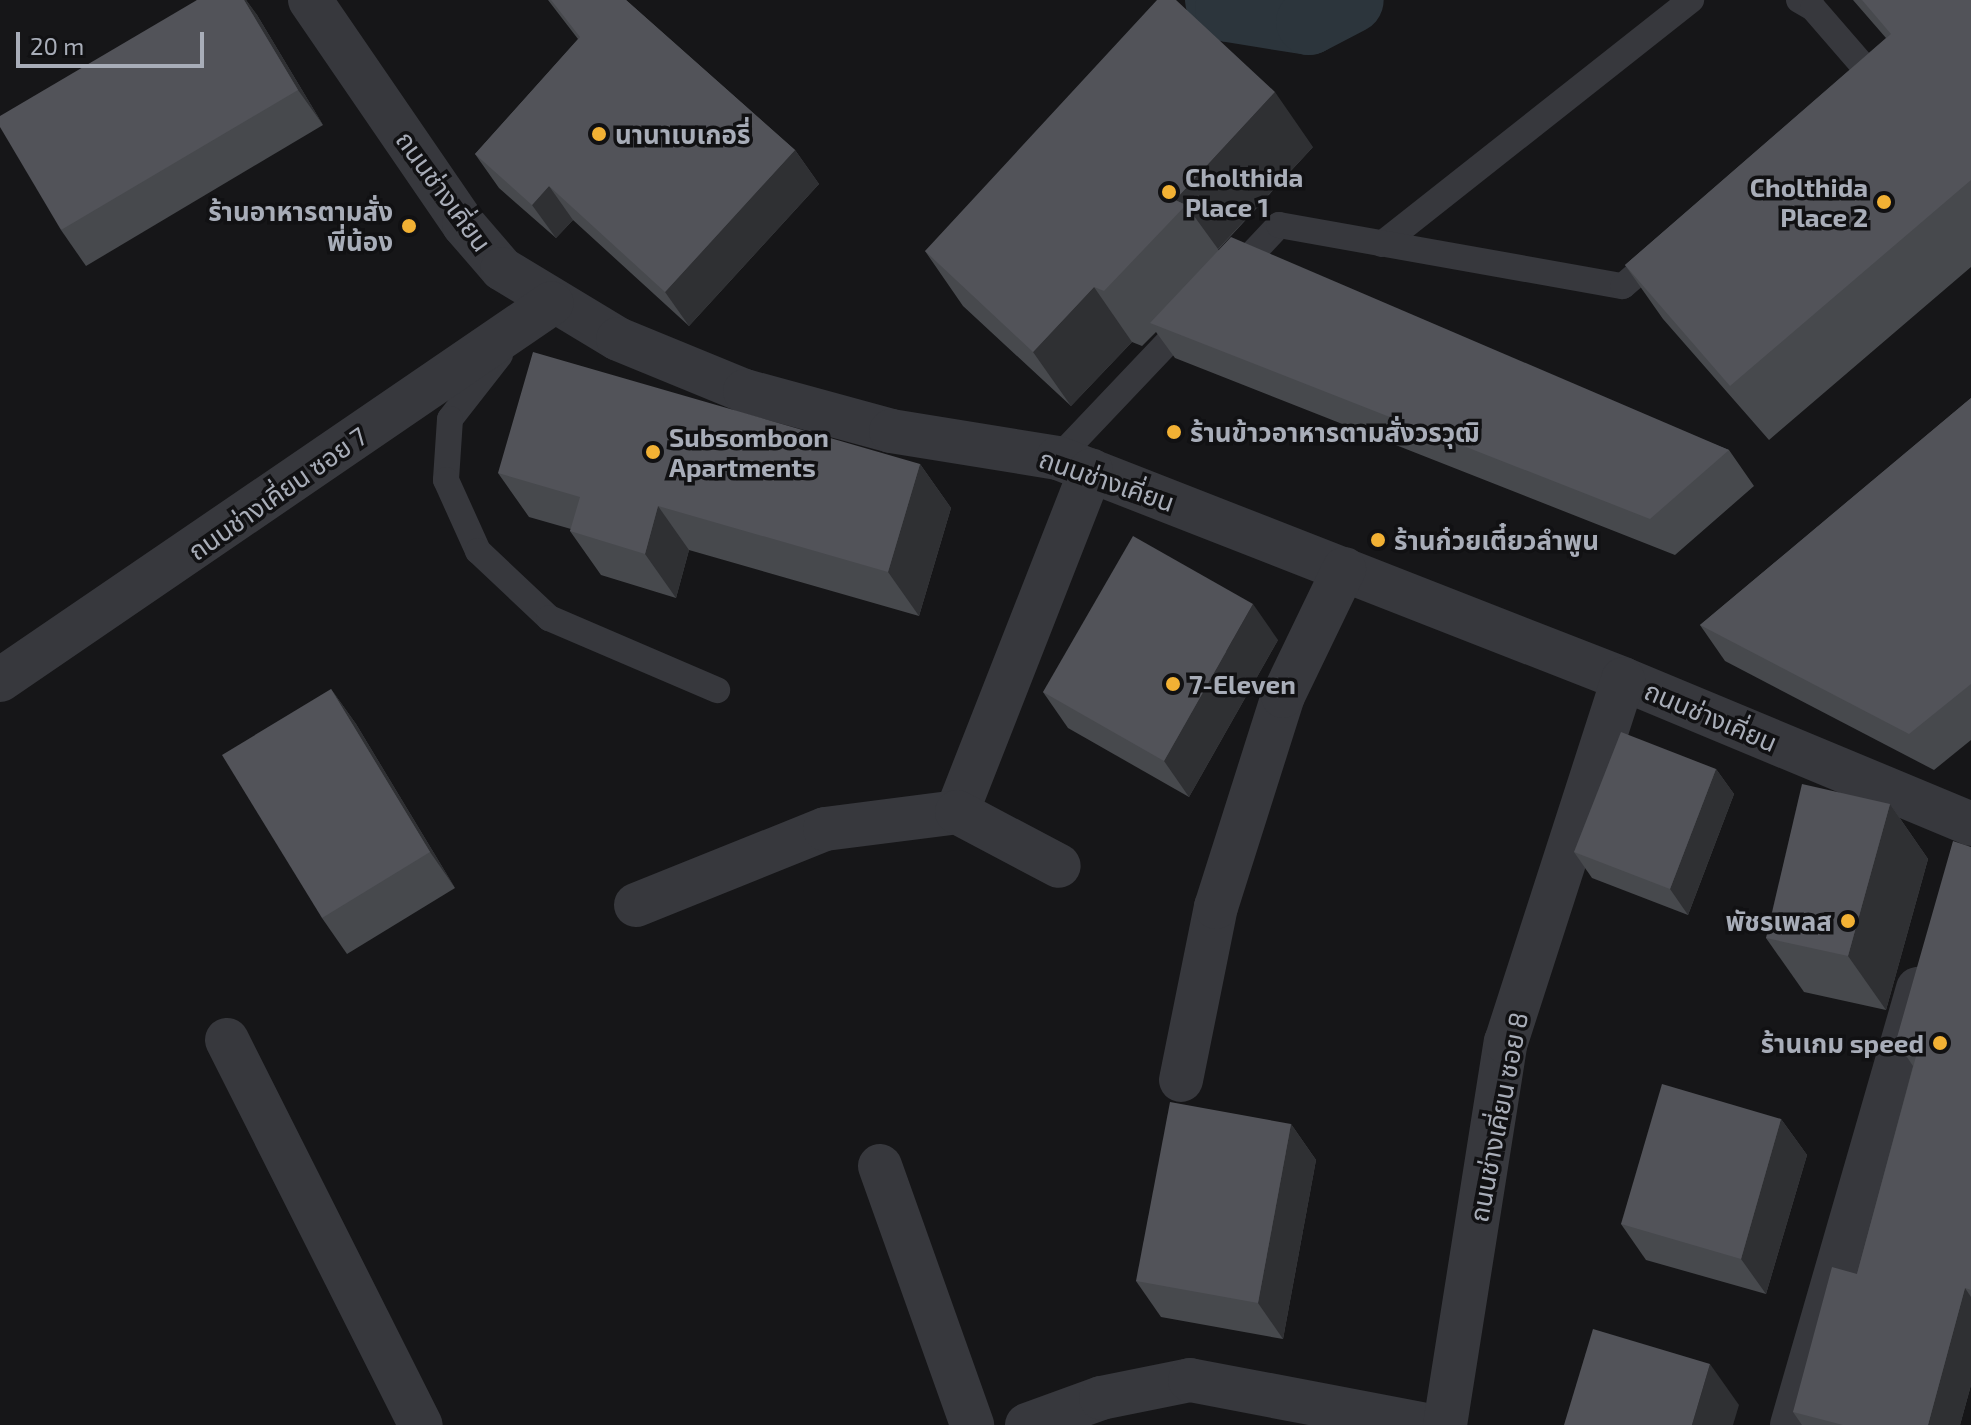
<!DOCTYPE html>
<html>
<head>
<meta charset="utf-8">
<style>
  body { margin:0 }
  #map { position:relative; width:1971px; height:1425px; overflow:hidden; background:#161618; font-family:"Exo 2","Noto Sans Thai",sans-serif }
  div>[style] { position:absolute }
  .canal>* { height:66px; margin:-33px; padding:0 33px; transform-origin:33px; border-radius:33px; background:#2c353c }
  .lane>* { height:26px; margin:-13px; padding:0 13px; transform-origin:13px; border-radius:13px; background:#37383d }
  .street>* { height:44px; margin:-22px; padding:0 22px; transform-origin:22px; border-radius:22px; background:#37383d }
  .wall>* { inset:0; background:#47494d }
  .shaded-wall>* { inset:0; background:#2f3033 }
  .building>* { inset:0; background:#525359 }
  .dots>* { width:22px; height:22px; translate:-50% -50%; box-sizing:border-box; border:4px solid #111113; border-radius:50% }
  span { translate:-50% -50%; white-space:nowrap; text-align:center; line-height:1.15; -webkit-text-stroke:7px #111113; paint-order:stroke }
  .poi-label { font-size:26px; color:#a8adb8; font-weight:700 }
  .left { translate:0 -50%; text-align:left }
  .right { translate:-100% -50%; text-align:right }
  .street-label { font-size:26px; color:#a8adb8 }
  .scale { position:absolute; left:16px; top:32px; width:188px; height:36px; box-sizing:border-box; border:4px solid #a8adb8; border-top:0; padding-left:10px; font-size:24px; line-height:28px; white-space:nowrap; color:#a8adb8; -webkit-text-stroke:6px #111113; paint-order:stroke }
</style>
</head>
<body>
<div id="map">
  <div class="canal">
    <div style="left:1218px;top:0;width:13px;rotate:42deg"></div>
    <div style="left:1228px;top:9px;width:82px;rotate:9.1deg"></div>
    <div style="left:1309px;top:22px;width:47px;rotate:-27.6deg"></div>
  </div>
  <div class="lane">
    <div style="left:1799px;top:0;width:16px;rotate:30deg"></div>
    <div style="left:1813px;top:8px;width:90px;rotate:49.1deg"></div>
    <div style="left:1872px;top:76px;width:13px;rotate:138deg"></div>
    <div style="left:1382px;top:244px;width:394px;rotate:-38.3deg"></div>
    <div style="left:1234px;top:273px;width:66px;rotate:-46.8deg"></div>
    <div style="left:1279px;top:225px;width:349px;rotate:10.1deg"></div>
    <div style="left:1623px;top:286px;width:49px;rotate:-40.9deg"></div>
    <div style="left:500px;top:355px;width:81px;rotate:128deg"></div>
    <div style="left:450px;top:419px;width:61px;rotate:93.8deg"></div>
    <div style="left:446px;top:480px;width:78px;rotate:65.7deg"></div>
    <div style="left:478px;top:551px;width:98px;rotate:43.3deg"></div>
    <div style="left:549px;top:618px;width:183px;rotate:23.2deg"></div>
    <div style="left:1058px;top:458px;width:192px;rotate:-46.5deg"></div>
  </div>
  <div class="street">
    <div style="left:310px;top:0;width:273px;rotate:55.6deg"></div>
    <div style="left:464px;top:225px;width:58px;rotate:49.2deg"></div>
    <div style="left:502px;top:269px;width:135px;rotate:31.1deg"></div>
    <div style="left:618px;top:339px;width:137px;rotate:22.3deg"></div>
    <div style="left:745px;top:391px;width:151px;rotate:15.3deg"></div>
    <div style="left:891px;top:431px;width:169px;rotate:9.2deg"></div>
    <div style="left:1058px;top:458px;width:607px;rotate:21.36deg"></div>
    <div style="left:1623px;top:679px;width:377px;rotate:22.6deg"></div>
    <div style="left:0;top:680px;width:668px;rotate:-34.33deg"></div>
    <div style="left:957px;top:812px;width:367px;rotate:-68.6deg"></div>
    <div style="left:636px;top:905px;width:204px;rotate:-21.9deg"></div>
    <div style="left:825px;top:829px;width:133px;rotate:-7.3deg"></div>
    <div style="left:957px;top:812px;width:115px;rotate:27.9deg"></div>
    <div style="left:227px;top:1040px;width:431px;rotate:63.3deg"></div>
    <div style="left:1181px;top:1080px;width:177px;rotate:-78.6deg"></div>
    <div style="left:1216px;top:907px;width:221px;rotate:-72.4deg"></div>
    <div style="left:1283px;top:696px;width:141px;rotate:-64.3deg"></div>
    <div style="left:880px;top:1166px;width:275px;rotate:70.4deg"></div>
    <div style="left:1027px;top:1425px;width:79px;rotate:-20deg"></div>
    <div style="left:1101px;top:1398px;width:91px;rotate:-11.4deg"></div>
    <div style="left:1190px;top:1380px;width:241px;rotate:10.8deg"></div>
    <div style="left:1445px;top:1425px;width:388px;rotate:-81deg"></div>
    <div style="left:1506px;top:1042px;width:381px;rotate:-72.1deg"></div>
    <div style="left:1792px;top:1425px;width:454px;rotate:-73.9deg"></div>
  </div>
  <div class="wall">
    <div style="clip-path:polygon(197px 0,246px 0,257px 15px,323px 125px,86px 266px,61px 230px)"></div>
    <div style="clip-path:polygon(548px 0,626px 0,795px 150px,819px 184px,689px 326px,573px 220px,556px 238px,499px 188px,475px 154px,578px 39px)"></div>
    <div style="clip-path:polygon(1853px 0,1971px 0,1971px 267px,1769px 440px,1663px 319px,1625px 265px,1886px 38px)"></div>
    <div style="clip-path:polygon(1313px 147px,1218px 250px,1729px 450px,1754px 486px,1675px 555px,1175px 358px,1156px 332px,1142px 346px,1132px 342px,1071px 406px,963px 306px,925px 251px)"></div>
    <div style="clip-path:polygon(1971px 398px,1971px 740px,1934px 770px,1725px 661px,1700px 625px)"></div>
    <div style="clip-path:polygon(920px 464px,951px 508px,919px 616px,689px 550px,676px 598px,601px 575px,570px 531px,571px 529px,529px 517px,498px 473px)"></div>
    <div style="clip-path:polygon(1278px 640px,1189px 797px,1068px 728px,1043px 692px)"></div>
    <div style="clip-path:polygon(331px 689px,356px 724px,455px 888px,347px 954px,322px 918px)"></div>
    <div style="clip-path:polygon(1716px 769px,1734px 794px,1688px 915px,1592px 878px,1574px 852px)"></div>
    <div style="clip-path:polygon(1890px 804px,1928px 859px,1886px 1010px,1804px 992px,1766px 938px)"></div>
    <div style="clip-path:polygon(1971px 847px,1971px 1385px,1960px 1425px,1802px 1425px,1793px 1412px,1857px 1274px,1913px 1066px,1896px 1041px)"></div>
    <div style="clip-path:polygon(1781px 1119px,1807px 1155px,1766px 1294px,1646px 1260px,1621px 1224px)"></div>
    <div style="clip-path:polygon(1291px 1124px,1316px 1160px,1283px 1339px,1161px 1317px,1136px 1281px)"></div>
  </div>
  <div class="shaded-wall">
    <div style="clip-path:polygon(244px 0,246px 0,257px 15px,323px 125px,298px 90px)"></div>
    <div style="clip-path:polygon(1275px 92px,1313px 147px,1218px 249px,1186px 205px,1175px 200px)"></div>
    <div style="clip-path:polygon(795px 150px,819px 184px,689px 326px,665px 292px)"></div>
    <div style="clip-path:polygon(549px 186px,573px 220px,556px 238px,532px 205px)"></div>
    <div style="clip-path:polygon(1094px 287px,1132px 342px,1071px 406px,1033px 352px)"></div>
    <div style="clip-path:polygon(920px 464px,951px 508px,919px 616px,888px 572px)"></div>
    <div style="clip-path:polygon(658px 506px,689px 550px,676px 598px,645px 554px)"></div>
    <div style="clip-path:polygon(1253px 604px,1278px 640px,1189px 797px,1164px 761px)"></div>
    <div style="clip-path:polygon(331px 689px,356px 724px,455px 888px,430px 852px)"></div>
    <div style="clip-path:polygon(1716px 769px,1734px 794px,1688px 915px,1670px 889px)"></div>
    <div style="clip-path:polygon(1890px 804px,1928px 859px,1886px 1010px,1848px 956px)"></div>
    <div style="clip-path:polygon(1781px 1119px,1807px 1155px,1766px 1294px,1741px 1259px)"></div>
    <div style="clip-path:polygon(1291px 1124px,1316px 1160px,1283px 1339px,1258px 1303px)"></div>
    <div style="clip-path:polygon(1965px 1288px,1971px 1297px,1971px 1385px,1960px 1425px,1928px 1425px)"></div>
    <div style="clip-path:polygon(1710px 1364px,1739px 1405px,1733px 1425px,1692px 1425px)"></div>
  </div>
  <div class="building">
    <div style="clip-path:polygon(197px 0,244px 0,298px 90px,61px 230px,0 127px,0 116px)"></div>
    <div style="clip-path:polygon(551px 0,626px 0,795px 150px,665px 292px,549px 186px,532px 205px,475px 154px,580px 37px)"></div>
    <div style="clip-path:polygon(1157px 0,1176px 0,1275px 92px,1175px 200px,1186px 205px,1104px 291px,1094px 287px,1033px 352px,925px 251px)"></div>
    <div style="clip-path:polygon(1862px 0,1971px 0,1971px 180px,1730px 386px,1625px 265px,1891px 34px)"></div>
    <div style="clip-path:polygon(1231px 237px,1729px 450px,1650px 519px,1150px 323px)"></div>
    <div style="clip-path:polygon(533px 352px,920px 464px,888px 572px,658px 506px,645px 554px,570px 531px,580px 497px,498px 473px)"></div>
    <div style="clip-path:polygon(1971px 398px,1971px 684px,1909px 734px,1700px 625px)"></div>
    <div style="clip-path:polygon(1133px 536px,1253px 604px,1164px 761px,1043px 692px)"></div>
    <div style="clip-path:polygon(331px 689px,430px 852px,322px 918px,222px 755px)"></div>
    <div style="clip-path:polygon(1621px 732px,1716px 769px,1670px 889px,1574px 852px)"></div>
    <div style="clip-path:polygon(1802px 784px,1890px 804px,1848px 956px,1766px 938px)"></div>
    <div style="clip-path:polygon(1953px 841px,1971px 847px,1971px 1290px,1965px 1288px,1928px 1425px,1843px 1425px,1793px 1412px,1832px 1267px,1857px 1274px,1918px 1049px,1896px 1041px)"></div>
    <div style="clip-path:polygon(1662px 1084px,1781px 1119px,1741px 1259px,1621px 1224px)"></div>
    <div style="clip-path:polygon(1170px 1102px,1291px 1124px,1258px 1303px,1136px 1281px)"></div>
    <div style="clip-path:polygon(1593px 1329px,1710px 1364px,1692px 1425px,1564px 1425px)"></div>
  </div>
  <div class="dots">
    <div style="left:599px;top:134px;background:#f2b134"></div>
    <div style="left:1169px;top:192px;background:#f2b134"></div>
    <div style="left:1884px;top:202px;background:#f2b134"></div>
    <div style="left:409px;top:226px;background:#f2b134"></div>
    <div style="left:1174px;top:432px;background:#f2b134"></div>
    <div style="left:653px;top:452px;background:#f2b134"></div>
    <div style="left:1378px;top:540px;background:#f2b134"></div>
    <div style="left:1173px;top:684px;background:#f2b134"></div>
    <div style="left:1848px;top:921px;background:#f2b134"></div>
    <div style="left:1940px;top:1043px;background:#f2b134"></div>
  </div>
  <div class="poi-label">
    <span class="left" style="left:615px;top:134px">นานาเบเกอรี่</span>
    <span class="left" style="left:1185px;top:192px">Cholthida<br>Place 1</span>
    <span class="right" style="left:1868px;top:202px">Cholthida<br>Place 2</span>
    <span class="right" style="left:393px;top:226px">ร้านอาหารตามสั่ง<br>พี่น้อง</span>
    <span class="left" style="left:1190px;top:432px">ร้านข้าวอาหารตามสั่งวรวุฒิ</span>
    <span class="left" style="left:669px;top:452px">Subsomboon<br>Apartments</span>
    <span class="left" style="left:1394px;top:540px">ร้านก๋วยเตี๋ยวลำพูน</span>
    <span class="left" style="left:1189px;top:684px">7-Eleven</span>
    <span class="right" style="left:1832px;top:921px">พัชรเพลส</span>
    <span class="right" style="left:1924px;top:1043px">ร้านเกม speed</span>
  </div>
  <div class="street-label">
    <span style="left:444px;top:191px;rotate:54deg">ถนนช่างเคี่ยน</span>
    <span style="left:1107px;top:480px;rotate:19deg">ถนนช่างเคี่ยน</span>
    <span style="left:277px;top:493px;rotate:-35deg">ถนนช่างเคี่ยน ซอย 7</span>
    <span style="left:1711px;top:716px;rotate:23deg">ถนนช่างเคี่ยน</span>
    <span style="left:1498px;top:1117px;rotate:-79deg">ถนนช่างเคี่ยน ซอย 8</span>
  </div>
  <div class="scale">20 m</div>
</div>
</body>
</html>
